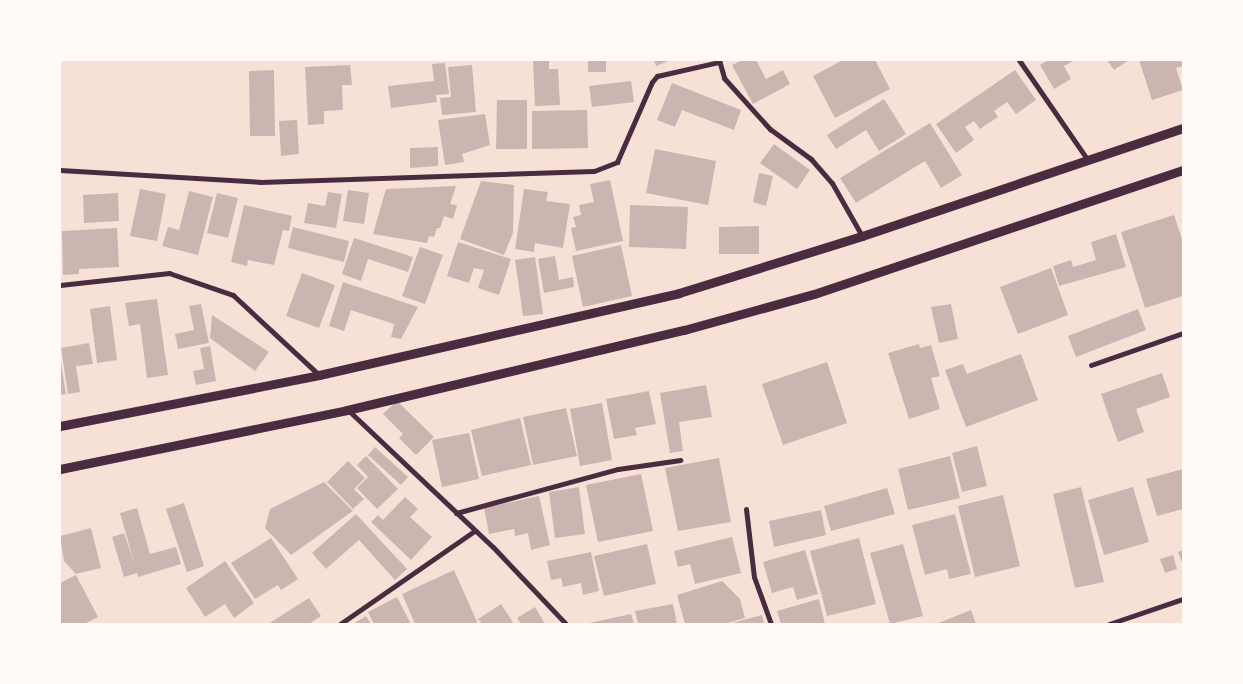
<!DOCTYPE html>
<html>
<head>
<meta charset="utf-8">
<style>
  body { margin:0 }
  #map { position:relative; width:1243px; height:684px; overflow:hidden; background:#f7e1d7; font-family:"Fira Sans",sans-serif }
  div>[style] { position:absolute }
  .building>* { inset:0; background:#ccb4b1 }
  .minor>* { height:5px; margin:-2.5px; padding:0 2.5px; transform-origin:2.5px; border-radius:2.5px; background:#4a2c40 }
  .tertiary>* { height:9px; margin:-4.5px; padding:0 4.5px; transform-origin:4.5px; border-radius:4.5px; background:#4a2c40 }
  span { translate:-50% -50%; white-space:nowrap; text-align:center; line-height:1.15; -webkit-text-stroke:4px #fffaf5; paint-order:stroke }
  .frame { position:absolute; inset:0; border:61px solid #fffaf5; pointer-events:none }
</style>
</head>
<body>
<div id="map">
  <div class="building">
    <div style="clip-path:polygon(533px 60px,549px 60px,549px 69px,558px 69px,560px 105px,535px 106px)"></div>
    <div style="clip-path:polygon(588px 60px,606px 60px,606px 72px,588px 72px)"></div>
    <div style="clip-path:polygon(654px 60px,671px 60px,656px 66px)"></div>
    <div style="clip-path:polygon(743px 60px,756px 60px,766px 79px,783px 70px,790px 84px,753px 104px,732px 65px)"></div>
    <div style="clip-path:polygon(843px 60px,875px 60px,890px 89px,835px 118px,813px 76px)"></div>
    <div style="clip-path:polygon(1048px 60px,1075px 60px,1064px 66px,1071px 79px,1054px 89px,1040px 65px)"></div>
    <div style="clip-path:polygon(1107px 60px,1129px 60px,1114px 70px)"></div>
    <div style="clip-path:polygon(1139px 60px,1181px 60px,1183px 66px,1176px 68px,1183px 90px,1152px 100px)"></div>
    <div style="clip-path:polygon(445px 63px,449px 94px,436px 95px,437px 102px,391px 108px,388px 86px,434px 81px,432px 64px)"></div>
    <div style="clip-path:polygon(350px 65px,352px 85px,342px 85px,343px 110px,324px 111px,324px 124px,308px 125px,305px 67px)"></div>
    <div style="clip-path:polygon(472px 65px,476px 112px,442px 115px,440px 98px,451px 97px,448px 67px)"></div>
    <div style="clip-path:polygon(274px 70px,275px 136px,250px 136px,249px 71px)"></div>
    <div style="clip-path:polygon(1015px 70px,1036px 100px,1016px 114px,1007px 102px,994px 111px,998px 117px,980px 129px,974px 121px,965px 127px,974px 140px,956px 153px,936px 124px)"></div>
    <div style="clip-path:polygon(631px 81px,634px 102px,592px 107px,589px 86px)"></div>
    <div style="clip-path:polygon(672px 83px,741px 110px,734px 130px,682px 110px,675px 127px,657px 120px)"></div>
    <div style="clip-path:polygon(884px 99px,906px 134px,879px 151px,866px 130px,836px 149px,827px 135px)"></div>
    <div style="clip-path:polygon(497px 100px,527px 100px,527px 149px,496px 149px)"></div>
    <div style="clip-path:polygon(587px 110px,588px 148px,532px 149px,532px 111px)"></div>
    <div style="clip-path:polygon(485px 114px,490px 145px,462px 154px,464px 162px,445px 165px,438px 120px)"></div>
    <div style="clip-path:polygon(297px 120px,299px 154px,281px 156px,279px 121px)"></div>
    <div style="clip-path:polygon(930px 123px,962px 175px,941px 188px,925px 161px,856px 203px,840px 178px)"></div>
    <div style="clip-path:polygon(774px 144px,810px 170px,797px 189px,760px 163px)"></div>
    <div style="clip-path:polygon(438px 147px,438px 166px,410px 168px,410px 148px)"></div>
    <div style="clip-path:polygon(655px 149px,716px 161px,708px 205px,646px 193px)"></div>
    <div style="clip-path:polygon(759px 173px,773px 176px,766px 206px,753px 202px)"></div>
    <div style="clip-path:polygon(610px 180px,623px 241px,576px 251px,571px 228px,576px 227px,573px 217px,581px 215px,579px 205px,594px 202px,590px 184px)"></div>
    <div style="clip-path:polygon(481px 181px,514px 185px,513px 233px,504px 255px,460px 239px)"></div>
    <div style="clip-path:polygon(456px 186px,450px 204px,457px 205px,453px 219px,444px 216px,440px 228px,437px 228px,434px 237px,429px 236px,427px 243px,373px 234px,386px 189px)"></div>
    <div style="clip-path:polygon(140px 189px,166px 194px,157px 241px,130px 236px)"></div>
    <div style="clip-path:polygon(524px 189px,548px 192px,546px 201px,570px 204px,563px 248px,535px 243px,534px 252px,515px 249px)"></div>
    <div style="clip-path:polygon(348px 190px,369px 193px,364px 224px,343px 221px)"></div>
    <div style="clip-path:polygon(189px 191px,213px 197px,198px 255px,162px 246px,168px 227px,179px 230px)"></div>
    <div style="clip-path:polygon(328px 192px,342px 194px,336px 228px,304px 223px,308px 203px,325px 206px)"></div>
    <div style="clip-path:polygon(118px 193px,119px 221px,84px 223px,83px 195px)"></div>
    <div style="clip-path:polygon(217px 193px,238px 198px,228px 238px,207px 233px)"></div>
    <div style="clip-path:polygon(244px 205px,292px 216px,289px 231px,283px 230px,274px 265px,248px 260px,247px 266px,231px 262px)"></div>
    <div style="clip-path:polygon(630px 205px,688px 207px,686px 249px,629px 247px)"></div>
    <div style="clip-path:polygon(1174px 215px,1183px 242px,1183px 296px,1145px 308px,1121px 232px)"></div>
    <div style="clip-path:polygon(759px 226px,759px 254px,719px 254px,719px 227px)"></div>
    <div style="clip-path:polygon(293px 227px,349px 241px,344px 262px,288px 248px)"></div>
    <div style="clip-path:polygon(117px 228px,119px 267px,79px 269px,79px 274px,63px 275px,62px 231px)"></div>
    <div style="clip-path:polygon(1116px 234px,1126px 267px,1059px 286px,1053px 266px,1071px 260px,1073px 267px,1096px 260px,1091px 242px)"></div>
    <div style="clip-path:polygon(354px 238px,413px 257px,408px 272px,368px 259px,361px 281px,342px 274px)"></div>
    <div style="clip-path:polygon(458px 242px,511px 259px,499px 295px,478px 288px,484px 270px,474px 268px,469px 283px,447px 276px)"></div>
    <div style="clip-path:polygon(621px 245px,632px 296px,583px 307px,572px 256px)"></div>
    <div style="clip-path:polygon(420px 247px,443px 255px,425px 304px,402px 296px)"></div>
    <div style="clip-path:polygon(555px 256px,559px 280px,573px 277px,574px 287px,544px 293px,538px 259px)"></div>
    <div style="clip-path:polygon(535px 257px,543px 314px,523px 316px,515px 260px)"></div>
    <div style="clip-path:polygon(1051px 268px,1068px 315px,1018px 334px,1000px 287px)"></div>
    <div style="clip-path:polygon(302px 273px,335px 285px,319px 328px,286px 316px)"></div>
    <div style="clip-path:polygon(343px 282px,418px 307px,401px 339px,391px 337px,394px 324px,351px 310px,344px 331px,329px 326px)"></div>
    <div style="clip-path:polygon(157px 299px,168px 375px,147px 378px,140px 324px,129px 326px,125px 303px)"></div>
    <div style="clip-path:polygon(201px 304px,209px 343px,178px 349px,175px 334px,194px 330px,189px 306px)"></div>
    <div style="clip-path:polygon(951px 304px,958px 339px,939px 343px,931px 307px)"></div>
    <div style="clip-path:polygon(110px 306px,117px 360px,97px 363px,90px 309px)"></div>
    <div style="clip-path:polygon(1138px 309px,1146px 330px,1076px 357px,1068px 336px)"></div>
    <div style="clip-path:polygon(212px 315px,269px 352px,255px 371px,210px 338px)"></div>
    <div style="clip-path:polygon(89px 343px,93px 364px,76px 366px,80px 392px,68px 394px,61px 348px)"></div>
    <div style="clip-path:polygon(919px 344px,920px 348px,931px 345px,940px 376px,931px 378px,940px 409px,909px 419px,888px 353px)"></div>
    <div style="clip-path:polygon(210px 346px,216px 381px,196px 385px,193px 371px,204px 369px,200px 348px)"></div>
    <div style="clip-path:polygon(1021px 354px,1038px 400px,966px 427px,945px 370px,963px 364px,967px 374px)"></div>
    <div style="clip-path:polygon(827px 362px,847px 423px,783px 445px,762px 384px)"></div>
    <div style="clip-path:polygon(61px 363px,66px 394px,60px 395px,60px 364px)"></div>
    <div style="clip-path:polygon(1162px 373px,1170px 397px,1136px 409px,1144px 432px,1118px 442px,1101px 394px)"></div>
    <div style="clip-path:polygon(706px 385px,712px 417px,679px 422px,683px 451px,670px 453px,660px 393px)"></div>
    <div style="clip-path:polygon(649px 391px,656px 424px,635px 428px,637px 435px,614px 439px,606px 399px)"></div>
    <div style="clip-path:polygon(397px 401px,434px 437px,416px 455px,399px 438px,403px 434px,383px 414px)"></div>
    <div style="clip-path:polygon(602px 403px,612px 460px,580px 466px,570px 409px)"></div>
    <div style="clip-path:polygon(566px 408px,577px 456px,533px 465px,523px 417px)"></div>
    <div style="clip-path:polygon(520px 418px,531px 465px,482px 476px,471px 430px)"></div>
    <div style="clip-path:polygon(469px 433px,479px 479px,442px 487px,432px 440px)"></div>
    <div style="clip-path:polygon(977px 446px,987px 486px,962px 492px,952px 453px)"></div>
    <div style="clip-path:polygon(375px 447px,408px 477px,401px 485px,368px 455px)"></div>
    <div style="clip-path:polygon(366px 456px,398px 489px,377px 509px,357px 488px,368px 477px,357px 465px)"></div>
    <div style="clip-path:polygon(950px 456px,960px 498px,908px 510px,898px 469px)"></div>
    <div style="clip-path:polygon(719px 458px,731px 522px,678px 531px,665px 468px)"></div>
    <div style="clip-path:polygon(348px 461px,365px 478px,354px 489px,364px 499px,353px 509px,327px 482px)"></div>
    <div style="clip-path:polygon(1183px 469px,1183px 509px,1157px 516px,1146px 479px)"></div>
    <div style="clip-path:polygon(641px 474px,653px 531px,598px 542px,586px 485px)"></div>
    <div style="clip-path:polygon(324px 482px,353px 511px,291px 555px,265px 528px,270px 509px)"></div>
    <div style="clip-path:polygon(579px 487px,585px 534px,555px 538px,549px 492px)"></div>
    <div style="clip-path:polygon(1081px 487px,1104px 582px,1075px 588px,1053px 494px)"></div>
    <div style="clip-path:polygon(1133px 487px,1149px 542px,1104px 555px,1088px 500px)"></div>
    <div style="clip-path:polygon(887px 488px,895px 514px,831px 531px,824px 506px)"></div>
    <div style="clip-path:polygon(1003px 495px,1020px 566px,975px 577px,958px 506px)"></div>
    <div style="clip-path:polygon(539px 496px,550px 545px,531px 550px,528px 533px,515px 536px,514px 529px,489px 534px,484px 508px)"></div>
    <div style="clip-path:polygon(405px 497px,418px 509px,410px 517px,432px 537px,411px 560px,371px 522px,378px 515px,383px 520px)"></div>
    <div style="clip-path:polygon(184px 503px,204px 566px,187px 572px,166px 509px)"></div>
    <div style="clip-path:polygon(137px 508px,150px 554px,176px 547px,181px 564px,138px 577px,137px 573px,124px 577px,112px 537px,124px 533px,134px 562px,120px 513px)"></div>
    <div style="clip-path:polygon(821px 510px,826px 535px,774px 547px,769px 521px)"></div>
    <div style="clip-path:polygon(356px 514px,407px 569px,395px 580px,359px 540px,326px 569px,312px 553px)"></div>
    <div style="clip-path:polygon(955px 514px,971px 574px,949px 579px,947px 569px,925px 575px,912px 525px)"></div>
    <div style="clip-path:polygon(91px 528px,101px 568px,76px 574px,64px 561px,60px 536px)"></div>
    <div style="clip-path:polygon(732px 537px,741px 573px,695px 584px,690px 564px,678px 567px,674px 551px)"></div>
    <div style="clip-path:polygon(271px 538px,298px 579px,281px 590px,278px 585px,255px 599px,231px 563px)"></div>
    <div style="clip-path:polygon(859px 538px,876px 604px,827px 616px,810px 551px)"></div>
    <div style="clip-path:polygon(647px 544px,656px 584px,604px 596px,594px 556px)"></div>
    <div style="clip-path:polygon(903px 544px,923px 616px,890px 624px,870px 553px)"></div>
    <div style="clip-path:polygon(805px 550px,818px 594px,797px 600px,793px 587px,772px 593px,763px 562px)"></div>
    <div style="clip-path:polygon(1183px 550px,1183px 565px,1178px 552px)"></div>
    <div style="clip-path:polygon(591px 552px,599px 591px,583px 595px,581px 583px,563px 587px,561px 578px,551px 580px,547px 561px)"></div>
    <div style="clip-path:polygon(1173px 555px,1177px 569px,1165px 573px,1160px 559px)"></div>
    <div style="clip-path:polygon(225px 561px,254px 603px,234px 618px,225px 604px,205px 617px,186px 588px)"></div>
    <div style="clip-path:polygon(454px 570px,478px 624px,415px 624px,402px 594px)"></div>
    <div style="clip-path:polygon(76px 575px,98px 617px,84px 624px,60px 624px,60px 583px)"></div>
    <div style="clip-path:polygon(722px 581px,740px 599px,745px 618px,724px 624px,685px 624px,677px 595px)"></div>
    <div style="clip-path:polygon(397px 597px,411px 624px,374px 624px,368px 612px)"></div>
    <div style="clip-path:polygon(309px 598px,321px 616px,309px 624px,268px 624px)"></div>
    <div style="clip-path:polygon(819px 599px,825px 624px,781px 624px,777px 611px)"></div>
    <div style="clip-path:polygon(501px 604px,514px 624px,482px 624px,478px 619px)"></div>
    <div style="clip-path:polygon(673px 604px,677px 624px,638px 624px,635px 611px)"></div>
    <div style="clip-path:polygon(535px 607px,545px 624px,521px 624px,517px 618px)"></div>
    <div style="clip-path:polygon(971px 610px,976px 624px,936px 624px)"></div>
    <div style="clip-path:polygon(631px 614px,634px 624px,589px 624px,589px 623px)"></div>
    <div style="clip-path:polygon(762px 615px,764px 624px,732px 624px,732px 623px)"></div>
    <div style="clip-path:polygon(366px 616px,371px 624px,353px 624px)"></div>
  </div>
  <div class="minor">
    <div style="left:719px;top:60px;width:19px;rotate:74deg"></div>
    <div style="left:724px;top:78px;width:69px;rotate:48deg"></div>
    <div style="left:770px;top:129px;width:51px;rotate:36.2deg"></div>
    <div style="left:811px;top:159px;width:32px;rotate:49deg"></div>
    <div style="left:832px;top:183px;width:61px;rotate:60.5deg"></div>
    <div style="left:1019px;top:60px;width:120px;rotate:55.5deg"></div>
    <div style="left:60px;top:170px;width:200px;rotate:3.4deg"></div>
    <div style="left:260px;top:182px;width:334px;rotate:-1.9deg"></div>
    <div style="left:594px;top:171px;width:25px;rotate:-21deg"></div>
    <div style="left:617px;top:162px;width:87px;rotate:-66.4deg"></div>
    <div style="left:652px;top:82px;width:8px;rotate:-50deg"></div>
    <div style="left:657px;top:76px;width:64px;rotate:-12.7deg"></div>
    <div style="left:60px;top:285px;width:110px;rotate:-6.3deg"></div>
    <div style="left:169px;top:273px;width:68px;rotate:19deg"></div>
    <div style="left:233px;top:295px;width:117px;rotate:42.9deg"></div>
    <div style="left:1091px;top:365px;width:97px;rotate:-19.2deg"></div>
    <div style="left:348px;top:410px;width:199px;rotate:43.4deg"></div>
    <div style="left:493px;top:547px;width:106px;rotate:46.5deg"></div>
    <div style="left:746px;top:509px;width:68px;rotate:83.3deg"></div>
    <div style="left:754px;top:577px;width:50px;rotate:70.1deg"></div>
    <div style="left:456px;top:513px;width:168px;rotate:-15.2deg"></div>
    <div style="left:618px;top:469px;width:63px;rotate:-8.3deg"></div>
    <div style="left:340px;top:624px;width:162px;rotate:-34.7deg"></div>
    <div style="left:1109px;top:624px;width:78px;rotate:-18.7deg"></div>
  </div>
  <div class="tertiary">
    <div style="left:60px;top:426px;width:264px;rotate:-11.1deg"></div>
    <div style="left:319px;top:375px;width:369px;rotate:-12.8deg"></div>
    <div style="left:679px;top:293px;width:192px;rotate:-17.3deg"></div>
    <div style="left:862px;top:236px;width:339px;rotate:-18.6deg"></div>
    <div style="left:60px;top:469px;width:293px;rotate:-11.6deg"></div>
    <div style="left:347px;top:410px;width:346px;rotate:-13.4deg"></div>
    <div style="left:684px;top:330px;width:135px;rotate:-15.5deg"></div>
    <div style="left:814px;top:294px;width:389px;rotate:-18.6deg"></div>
  </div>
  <div class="frame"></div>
</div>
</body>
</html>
